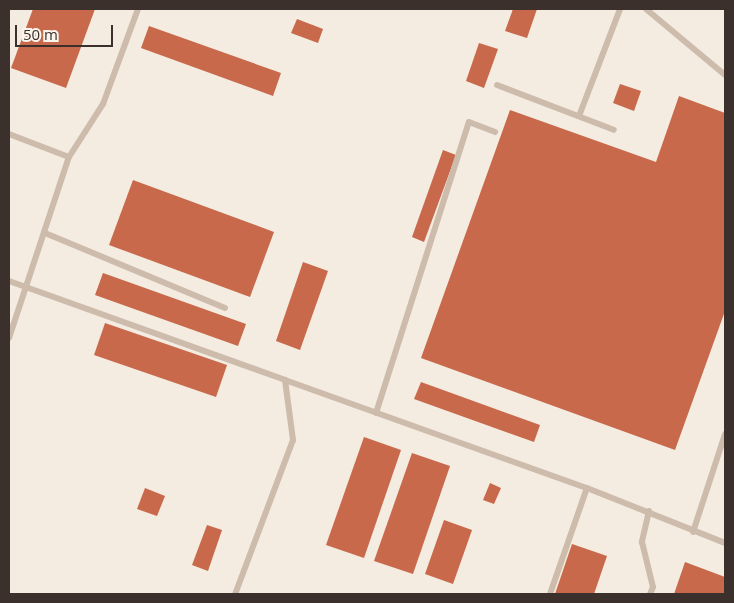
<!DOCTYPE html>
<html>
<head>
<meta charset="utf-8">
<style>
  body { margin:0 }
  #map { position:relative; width:734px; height:603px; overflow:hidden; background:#f4ebe1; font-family:"Open Sans",sans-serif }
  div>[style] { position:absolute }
  .building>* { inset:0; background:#c8694b }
  .service>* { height:6px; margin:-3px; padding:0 3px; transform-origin:3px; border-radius:3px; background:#cdbbac }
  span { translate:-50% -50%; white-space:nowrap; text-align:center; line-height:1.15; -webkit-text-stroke:4px #fbf5ee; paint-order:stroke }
  .frame { position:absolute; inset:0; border:10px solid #3b302b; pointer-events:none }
  .scale { position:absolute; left:15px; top:25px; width:98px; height:22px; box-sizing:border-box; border:2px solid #3b302b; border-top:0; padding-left:6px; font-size:15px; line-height:18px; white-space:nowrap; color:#3b302b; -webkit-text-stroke:4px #fbf5ee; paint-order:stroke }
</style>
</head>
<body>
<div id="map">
  <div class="building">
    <div style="clip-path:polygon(33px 9px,95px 9px,66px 88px,11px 68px)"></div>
    <div style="clip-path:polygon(513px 9px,537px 9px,527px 38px,505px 31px)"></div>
    <div style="clip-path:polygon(297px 19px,323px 29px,318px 43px,291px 33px)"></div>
    <div style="clip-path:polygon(149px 26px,281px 73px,273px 96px,141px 48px)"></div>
    <div style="clip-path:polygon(479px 43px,498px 49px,484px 88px,466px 81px)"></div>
    <div style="clip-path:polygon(620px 84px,641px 91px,634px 111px,613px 103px)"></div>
    <div style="clip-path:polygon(679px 96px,725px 113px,725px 311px,675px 450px,421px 358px,510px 110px,656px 162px)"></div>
    <div style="clip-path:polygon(443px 150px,456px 155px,424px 242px,412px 237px)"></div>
    <div style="clip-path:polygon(133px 180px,274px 232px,250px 297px,109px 245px)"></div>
    <div style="clip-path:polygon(303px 262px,328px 271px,300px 350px,276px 341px)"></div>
    <div style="clip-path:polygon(103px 273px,246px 324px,238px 346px,95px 295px)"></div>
    <div style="clip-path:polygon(105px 323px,227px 365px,216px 397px,94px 355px)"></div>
    <div style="clip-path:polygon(421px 382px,540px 425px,534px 442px,414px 399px)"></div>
    <div style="clip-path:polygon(364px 437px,401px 450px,364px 558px,326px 545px)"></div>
    <div style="clip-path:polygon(412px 453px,450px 466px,413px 574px,374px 561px)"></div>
    <div style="clip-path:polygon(490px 483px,501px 488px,494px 504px,483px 500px)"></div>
    <div style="clip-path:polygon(145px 488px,165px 496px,157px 516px,137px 509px)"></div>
    <div style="clip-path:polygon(444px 520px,472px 530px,453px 584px,425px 574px)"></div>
    <div style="clip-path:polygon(207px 525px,222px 530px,208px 571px,192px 565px)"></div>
    <div style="clip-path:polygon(572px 544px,607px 556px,594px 594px,555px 594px)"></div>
    <div style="clip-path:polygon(685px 562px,725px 577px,725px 594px,674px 594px)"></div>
  </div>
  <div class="service">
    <div style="left:646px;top:9px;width:103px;rotate:39.9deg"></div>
    <div style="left:497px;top:85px;width:125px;rotate:21deg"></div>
    <div style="left:579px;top:116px;width:115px;rotate:-69deg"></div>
    <div style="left:9px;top:134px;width:64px;rotate:21deg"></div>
    <div style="left:45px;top:233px;width:195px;rotate:22.6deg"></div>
    <div style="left:9px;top:281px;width:293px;rotate:19.7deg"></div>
    <div style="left:285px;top:380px;width:61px;rotate:82.4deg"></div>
    <div style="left:293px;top:440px;width:165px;rotate:110.6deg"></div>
    <div style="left:9px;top:338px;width:191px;rotate:-71.7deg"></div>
    <div style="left:69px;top:157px;width:63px;rotate:-57.3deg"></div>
    <div style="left:103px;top:104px;width:101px;rotate:-69.8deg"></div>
    <div style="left:285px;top:380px;width:321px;rotate:19.7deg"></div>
    <div style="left:587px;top:488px;width:149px;rotate:21.7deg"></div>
    <div style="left:376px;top:413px;width:305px;rotate:-72.3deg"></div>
    <div style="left:469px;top:122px;width:28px;rotate:21deg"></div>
    <div style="left:649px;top:511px;width:32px;rotate:103deg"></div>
    <div style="left:642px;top:542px;width:46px;rotate:76.3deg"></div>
    <div style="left:653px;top:587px;width:8px;rotate:113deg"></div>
    <div style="left:693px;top:532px;width:103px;rotate:-71.9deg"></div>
    <div style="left:550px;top:594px;width:112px;rotate:-70.8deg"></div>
  </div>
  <div class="frame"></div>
  <div class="scale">50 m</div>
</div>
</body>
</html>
